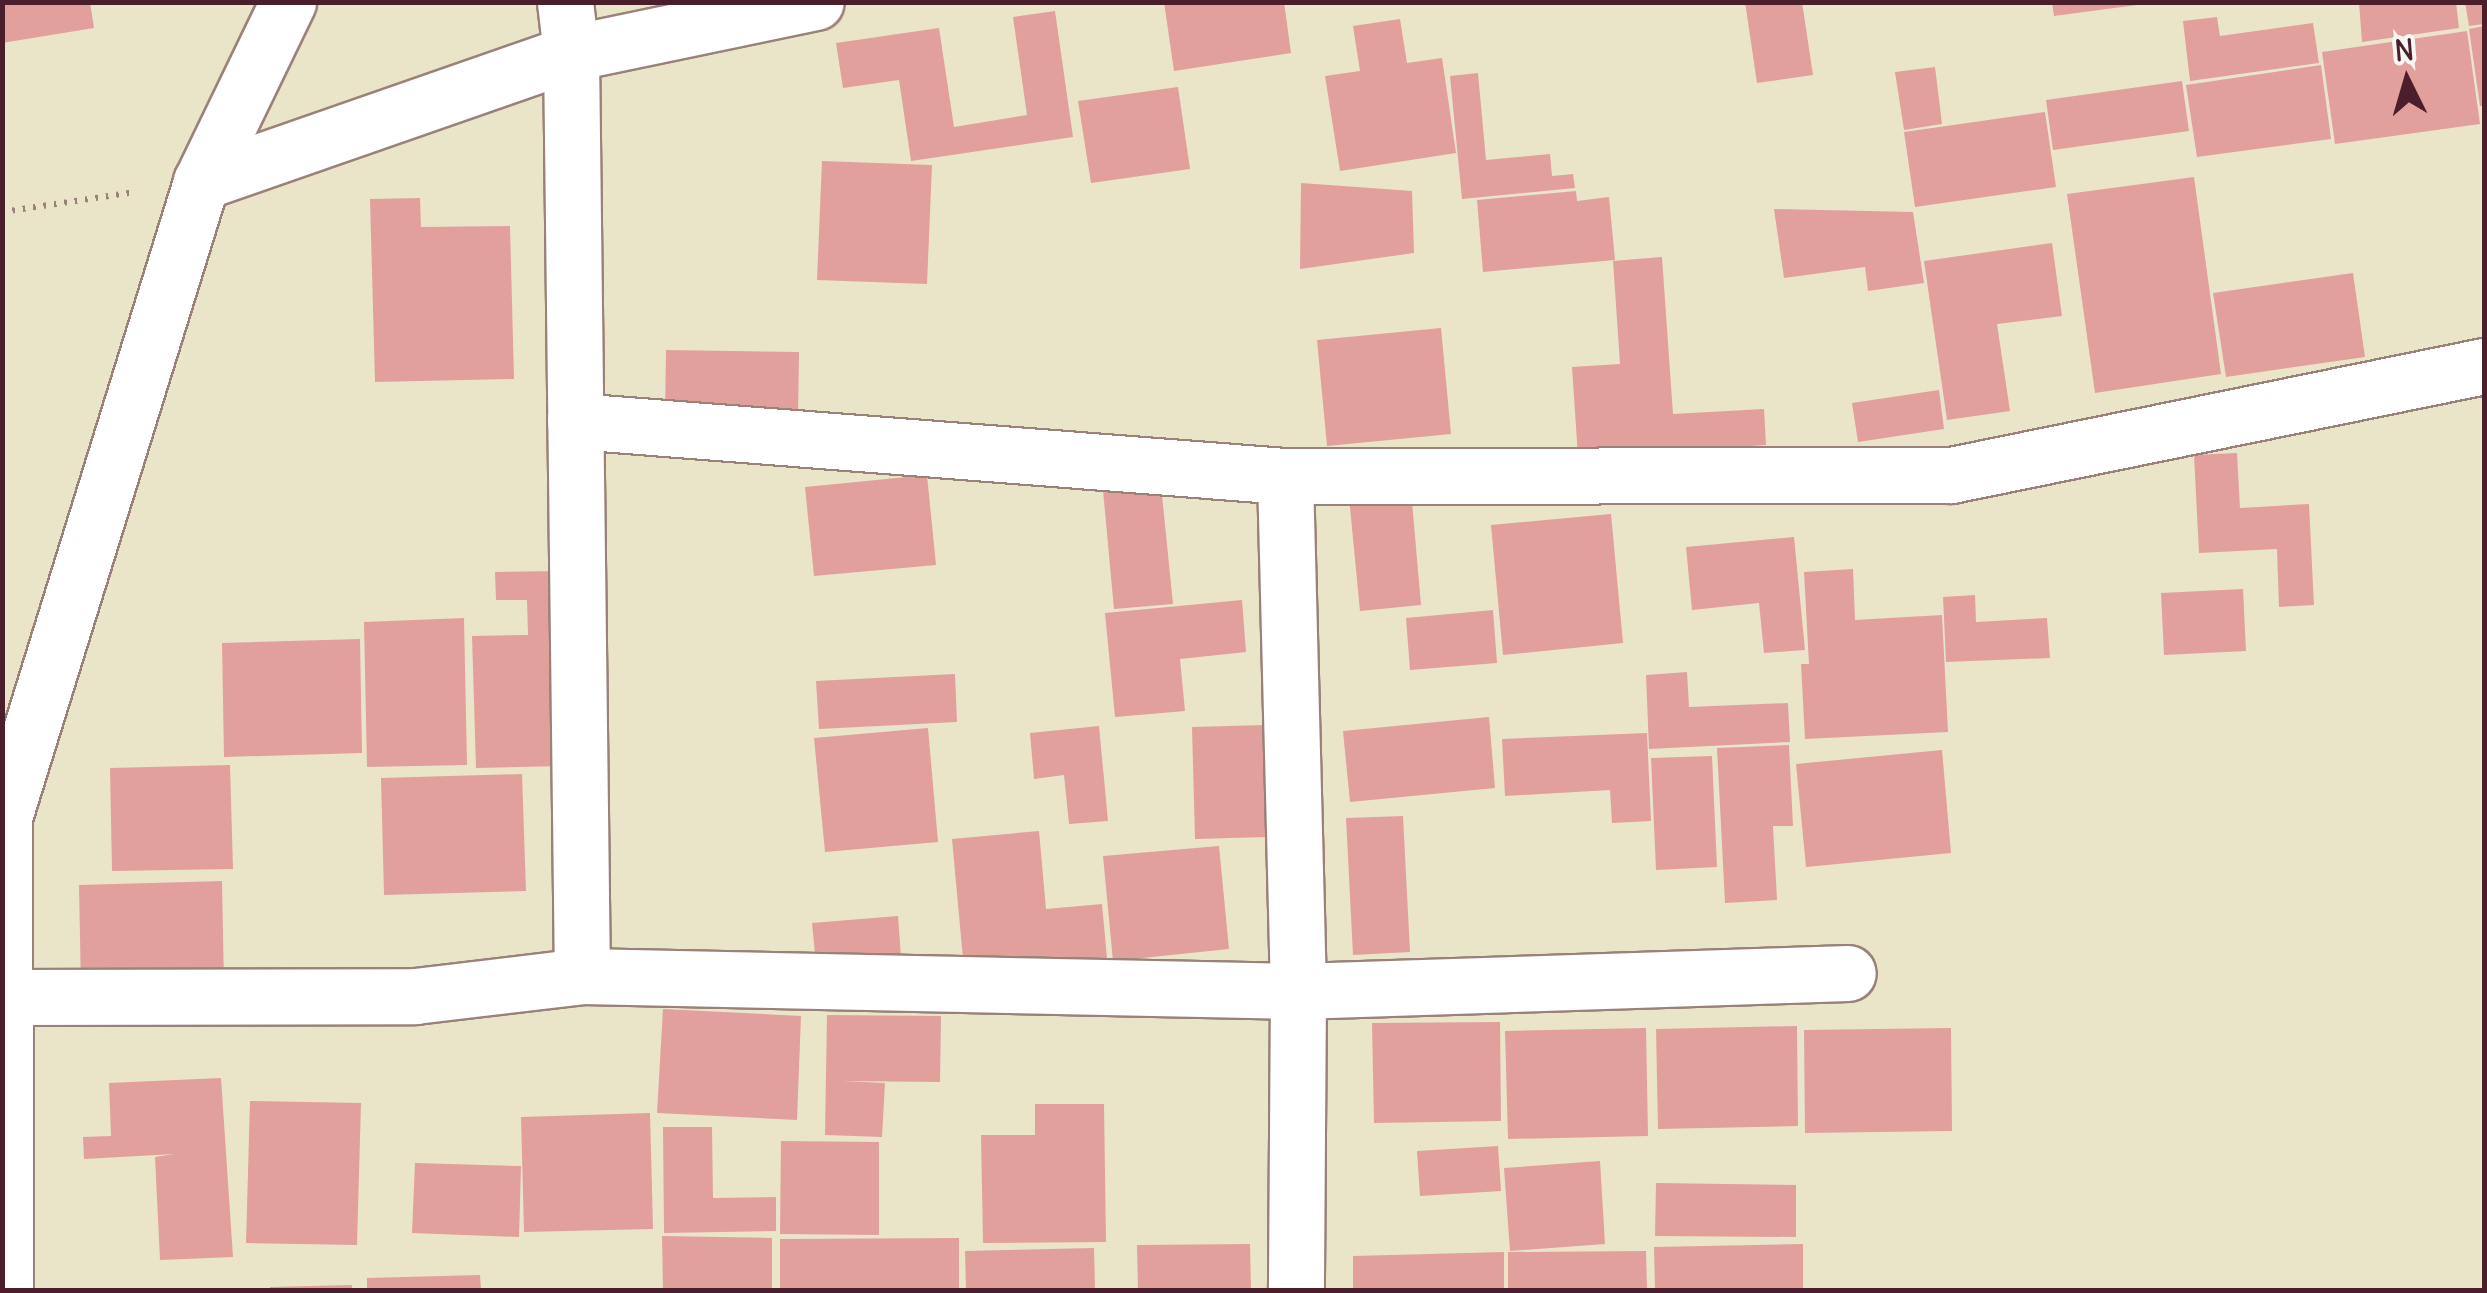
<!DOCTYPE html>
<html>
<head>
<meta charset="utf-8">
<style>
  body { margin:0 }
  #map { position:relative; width:2487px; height:1293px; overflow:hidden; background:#eae5c8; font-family:Delius,sans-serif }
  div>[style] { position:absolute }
  .building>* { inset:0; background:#e1a09c }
  .path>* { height:6px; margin-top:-3px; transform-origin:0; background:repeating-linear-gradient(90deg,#9a827a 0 2.5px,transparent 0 10.5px) }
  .roads { filter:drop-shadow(2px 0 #9a827a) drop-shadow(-2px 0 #9a827a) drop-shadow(0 2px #9a827a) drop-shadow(0 -2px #9a827a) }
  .minor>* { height:55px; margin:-27.5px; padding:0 27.5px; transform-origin:27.5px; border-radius:27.5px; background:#fff }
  span { translate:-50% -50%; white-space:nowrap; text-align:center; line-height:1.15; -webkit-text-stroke:8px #f6f6f2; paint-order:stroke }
  .frame { position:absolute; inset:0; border:5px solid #4a1f2b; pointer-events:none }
  .north { position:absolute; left:2357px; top:30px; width:100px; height:100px; -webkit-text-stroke:8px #f6f6f2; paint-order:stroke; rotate:355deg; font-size:28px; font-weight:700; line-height:40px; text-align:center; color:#4a1f2b }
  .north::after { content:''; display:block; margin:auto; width:35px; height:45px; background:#4a1f2b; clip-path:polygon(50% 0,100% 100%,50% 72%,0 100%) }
</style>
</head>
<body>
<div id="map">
  <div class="building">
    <div style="clip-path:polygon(2px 2px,90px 2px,94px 28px,2px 43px)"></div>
    <div style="clip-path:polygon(1164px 2px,1284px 2px,1291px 53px,1174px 71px)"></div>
    <div style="clip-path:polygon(1745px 2px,1802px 2px,1813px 75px,1757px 83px)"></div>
    <div style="clip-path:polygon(2052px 2px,2137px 2px,2137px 5px,2054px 16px)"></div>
    <div style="clip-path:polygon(2359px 2px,2456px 2px,2459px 28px,2362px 42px)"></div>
    <div style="clip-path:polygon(2465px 2px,2484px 2px,2484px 24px,2469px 26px)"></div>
    <div style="clip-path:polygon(1055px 11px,1073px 137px,911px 161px,899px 80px,843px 88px,836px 43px,939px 28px,954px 127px,1027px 115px,1013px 17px)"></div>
    <div style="clip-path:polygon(2217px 17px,2220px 36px,2313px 23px,2319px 63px,2190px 81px,2183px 21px)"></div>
    <div style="clip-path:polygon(1400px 19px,1407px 63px,1442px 58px,1456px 153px,1340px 171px,1325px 76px,1360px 71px,1353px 26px)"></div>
    <div style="clip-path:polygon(2484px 26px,2484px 106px,2480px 106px,2469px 29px)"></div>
    <div style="clip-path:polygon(2467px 31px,2480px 124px,2335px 144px,2322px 52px)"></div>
    <div style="clip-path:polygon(2321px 65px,2331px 139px,2197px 157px,2186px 85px)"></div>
    <div style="clip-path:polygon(1935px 67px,1942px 124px,1904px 130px,1895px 72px)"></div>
    <div style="clip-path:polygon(1478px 73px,1486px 160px,1550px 154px,1552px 176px,1573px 174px,1575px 188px,1462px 199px,1450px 76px)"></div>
    <div style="clip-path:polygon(2182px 81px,2189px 131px,2053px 150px,2046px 100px)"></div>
    <div style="clip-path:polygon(1178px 87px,1190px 169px,1091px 183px,1078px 101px)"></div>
    <div style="clip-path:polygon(2045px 112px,2056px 187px,1915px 207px,1904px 132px)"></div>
    <div style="clip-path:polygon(822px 161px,932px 165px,927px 284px,817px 280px)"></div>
    <div style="clip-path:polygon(2194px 177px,2221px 374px,2095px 393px,2067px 194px)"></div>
    <div style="clip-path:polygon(1301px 183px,1412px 191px,1414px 253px,1300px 269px)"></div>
    <div style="clip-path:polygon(1576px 191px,1577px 201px,1609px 197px,1615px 260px,1483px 272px,1477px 200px)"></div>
    <div style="clip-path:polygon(420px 198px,421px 227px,510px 226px,514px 379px,375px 382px,370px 199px)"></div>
    <div style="clip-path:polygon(1774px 209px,1913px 212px,1924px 283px,1868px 291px,1865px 267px,1784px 278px)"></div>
    <div style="clip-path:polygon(2052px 243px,2062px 316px,1997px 324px,2010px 411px,1947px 420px,1924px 261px)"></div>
    <div style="clip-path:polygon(1662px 257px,1673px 414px,1764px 409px,1766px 445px,1578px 457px,1572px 367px,1620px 364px,1613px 261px)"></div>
    <div style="clip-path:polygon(2353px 273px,2365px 357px,2226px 377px,2213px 293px)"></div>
    <div style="clip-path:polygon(1441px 328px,1451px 434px,1327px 446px,1317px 340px)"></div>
    <div style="clip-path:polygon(666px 350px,799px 352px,798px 418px,665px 415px)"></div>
    <div style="clip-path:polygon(1939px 390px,1944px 429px,1858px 442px,1852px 403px)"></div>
    <div style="clip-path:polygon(2237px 453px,2240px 508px,2309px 504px,2314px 605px,2279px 607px,2277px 549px,2199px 553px,2194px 455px)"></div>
    <div style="clip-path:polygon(927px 475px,936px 565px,814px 576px,805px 487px)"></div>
    <div style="clip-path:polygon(1161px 485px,1173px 604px,1114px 609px,1103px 490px)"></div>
    <div style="clip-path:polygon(1411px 490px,1421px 605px,1360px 611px,1349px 497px)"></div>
    <div style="clip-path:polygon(1611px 514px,1623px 643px,1503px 655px,1491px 525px)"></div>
    <div style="clip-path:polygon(1794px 537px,1805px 650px,1764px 653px,1759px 603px,1692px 610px,1686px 547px)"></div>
    <div style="clip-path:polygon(1853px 569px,1855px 620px,1942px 615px,1948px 732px,1805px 739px,1801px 664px,1809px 664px,1804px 572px)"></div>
    <div style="clip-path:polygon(559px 571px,563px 766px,476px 768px,472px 636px,528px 635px,527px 600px,496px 600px,495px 572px)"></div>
    <div style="clip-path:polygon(2243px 589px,2246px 651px,2164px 655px,2161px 593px)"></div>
    <div style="clip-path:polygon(1975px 595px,1976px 622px,2047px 618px,2050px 658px,1946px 662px,1943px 597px)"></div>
    <div style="clip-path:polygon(1242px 600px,1246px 652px,1180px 659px,1185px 711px,1115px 717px,1105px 613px)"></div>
    <div style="clip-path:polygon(1493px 610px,1497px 663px,1410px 670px,1406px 618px)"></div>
    <div style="clip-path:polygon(464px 618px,467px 765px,367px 767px,364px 622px)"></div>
    <div style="clip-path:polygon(360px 639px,362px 753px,224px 757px,222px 643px)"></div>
    <div style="clip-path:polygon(1687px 672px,1689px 707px,1788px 703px,1790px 742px,1649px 749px,1646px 675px)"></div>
    <div style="clip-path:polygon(955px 674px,957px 722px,819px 729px,816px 681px)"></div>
    <div style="clip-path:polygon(1489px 717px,1495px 788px,1350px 802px,1343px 731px)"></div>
    <div style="clip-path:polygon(1264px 725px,1268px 837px,1195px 839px,1192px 727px)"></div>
    <div style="clip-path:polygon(1099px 726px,1108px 821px,1069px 824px,1064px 775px,1034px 779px,1030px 733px)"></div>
    <div style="clip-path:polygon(928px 728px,938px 842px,825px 852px,814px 738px)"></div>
    <div style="clip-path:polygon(1647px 733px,1651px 821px,1612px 823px,1610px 790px,1505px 796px,1502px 739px)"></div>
    <div style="clip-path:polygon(1789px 745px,1793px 826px,1773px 826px,1777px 900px,1725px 903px,1717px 748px)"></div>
    <div style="clip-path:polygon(1942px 750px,1951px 853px,1806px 867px,1796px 764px)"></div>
    <div style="clip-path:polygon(1712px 756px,1717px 867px,1656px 870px,1651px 758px)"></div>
    <div style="clip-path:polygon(230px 765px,233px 869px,112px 871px,110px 768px)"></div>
    <div style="clip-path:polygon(522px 774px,526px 891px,384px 895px,381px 778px)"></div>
    <div style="clip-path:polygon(1403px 816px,1410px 952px,1353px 955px,1346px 818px)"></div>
    <div style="clip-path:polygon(1039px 831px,1046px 909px,1102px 904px,1107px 958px,964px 970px,952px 839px)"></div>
    <div style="clip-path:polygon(1219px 846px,1229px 949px,1113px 961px,1103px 856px)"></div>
    <div style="clip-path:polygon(222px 881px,224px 986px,81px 989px,79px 885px)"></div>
    <div style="clip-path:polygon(898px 916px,901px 957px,816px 964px,812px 923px)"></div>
    <div style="clip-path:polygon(663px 1009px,801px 1016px,797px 1120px,657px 1113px)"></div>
    <div style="clip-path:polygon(827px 1015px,941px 1016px,940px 1082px,842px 1081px,885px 1083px,882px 1137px,825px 1135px)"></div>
    <div style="clip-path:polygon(1500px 1022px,1501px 1121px,1374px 1123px,1372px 1023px)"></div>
    <div style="clip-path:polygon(1797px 1026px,1798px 1126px,1658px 1129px,1656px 1029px)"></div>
    <div style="clip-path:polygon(1646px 1028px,1648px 1136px,1508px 1139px,1505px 1031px)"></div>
    <div style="clip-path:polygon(1951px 1028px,1952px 1131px,1805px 1133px,1804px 1030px)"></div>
    <div style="clip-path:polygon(221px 1078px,233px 1257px,160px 1260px,155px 1157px,174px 1154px,84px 1159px,83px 1137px,111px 1136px,109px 1083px)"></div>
    <div style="clip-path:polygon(250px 1101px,361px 1103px,357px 1245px,246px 1243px)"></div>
    <div style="clip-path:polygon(1035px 1104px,1104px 1104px,1106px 1242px,983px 1243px,981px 1135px,1035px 1135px)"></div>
    <div style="clip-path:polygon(650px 1113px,653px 1229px,524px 1232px,521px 1117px)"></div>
    <div style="clip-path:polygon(663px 1127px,712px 1127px,713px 1198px,776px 1197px,776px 1231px,664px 1233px)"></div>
    <div style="clip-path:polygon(781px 1141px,879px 1142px,879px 1235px,780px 1234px)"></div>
    <div style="clip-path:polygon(1498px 1146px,1501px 1191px,1420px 1196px,1417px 1151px)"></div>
    <div style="clip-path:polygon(1600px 1161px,1605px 1244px,1510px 1251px,1504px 1168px)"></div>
    <div style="clip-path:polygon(415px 1163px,521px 1166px,519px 1237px,412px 1233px)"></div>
    <div style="clip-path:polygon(1656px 1183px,1796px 1185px,1796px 1237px,1655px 1236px)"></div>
    <div style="clip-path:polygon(662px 1236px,772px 1238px,772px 1290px,663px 1290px)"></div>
    <div style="clip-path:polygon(959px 1238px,959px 1290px,780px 1290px,780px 1239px)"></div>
    <div style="clip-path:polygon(1250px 1244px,1251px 1290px,1138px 1290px,1137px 1245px)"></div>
    <div style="clip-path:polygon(1803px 1244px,1803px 1290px,1655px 1290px,1654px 1247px)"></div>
    <div style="clip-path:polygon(1094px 1248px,1095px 1290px,966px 1290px,965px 1251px)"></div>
    <div style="clip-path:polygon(1646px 1251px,1647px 1290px,1508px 1290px,1508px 1252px)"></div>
    <div style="clip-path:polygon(1504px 1252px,1504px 1290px,1353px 1290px,1353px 1256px)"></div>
    <div style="clip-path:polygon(480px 1275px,481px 1290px,367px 1290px,367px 1278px)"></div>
    <div style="clip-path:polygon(352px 1285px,352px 1290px,270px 1290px,270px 1287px)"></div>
  </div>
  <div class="path">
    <div style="left:2px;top:212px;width:135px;rotate:-8.5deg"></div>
  </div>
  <div class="roads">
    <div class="minor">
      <div style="left:565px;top:2px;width:51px;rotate:83.3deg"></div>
      <div style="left:571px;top:53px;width:923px;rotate:89.32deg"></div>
      <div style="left:201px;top:182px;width:392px;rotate:-19.2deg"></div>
      <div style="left:571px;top:53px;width:250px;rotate:-11.8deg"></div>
      <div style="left:575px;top:421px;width:712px;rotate:4.43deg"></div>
      <div style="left:1285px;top:476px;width:666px;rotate:-0.09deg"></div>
      <div style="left:1951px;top:475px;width:544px;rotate:-11.56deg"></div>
      <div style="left:1285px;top:476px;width:515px;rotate:88.55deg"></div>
      <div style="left:1298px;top:991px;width:299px;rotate:90.4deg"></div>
      <div style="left:4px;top:997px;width:411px;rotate:-0.1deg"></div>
      <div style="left:415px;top:996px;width:168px;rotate:-6.8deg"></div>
      <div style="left:582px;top:976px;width:716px;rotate:1.2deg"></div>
      <div style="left:1298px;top:991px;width:550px;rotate:-1.87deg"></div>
      <div style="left:5px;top:1290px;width:473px;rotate:-90.1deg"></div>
      <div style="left:4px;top:817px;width:665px;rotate:-72.76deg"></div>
      <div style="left:201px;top:182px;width:200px;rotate:-64.2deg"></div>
    </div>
  </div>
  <div class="frame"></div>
  <div class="north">N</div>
</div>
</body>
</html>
